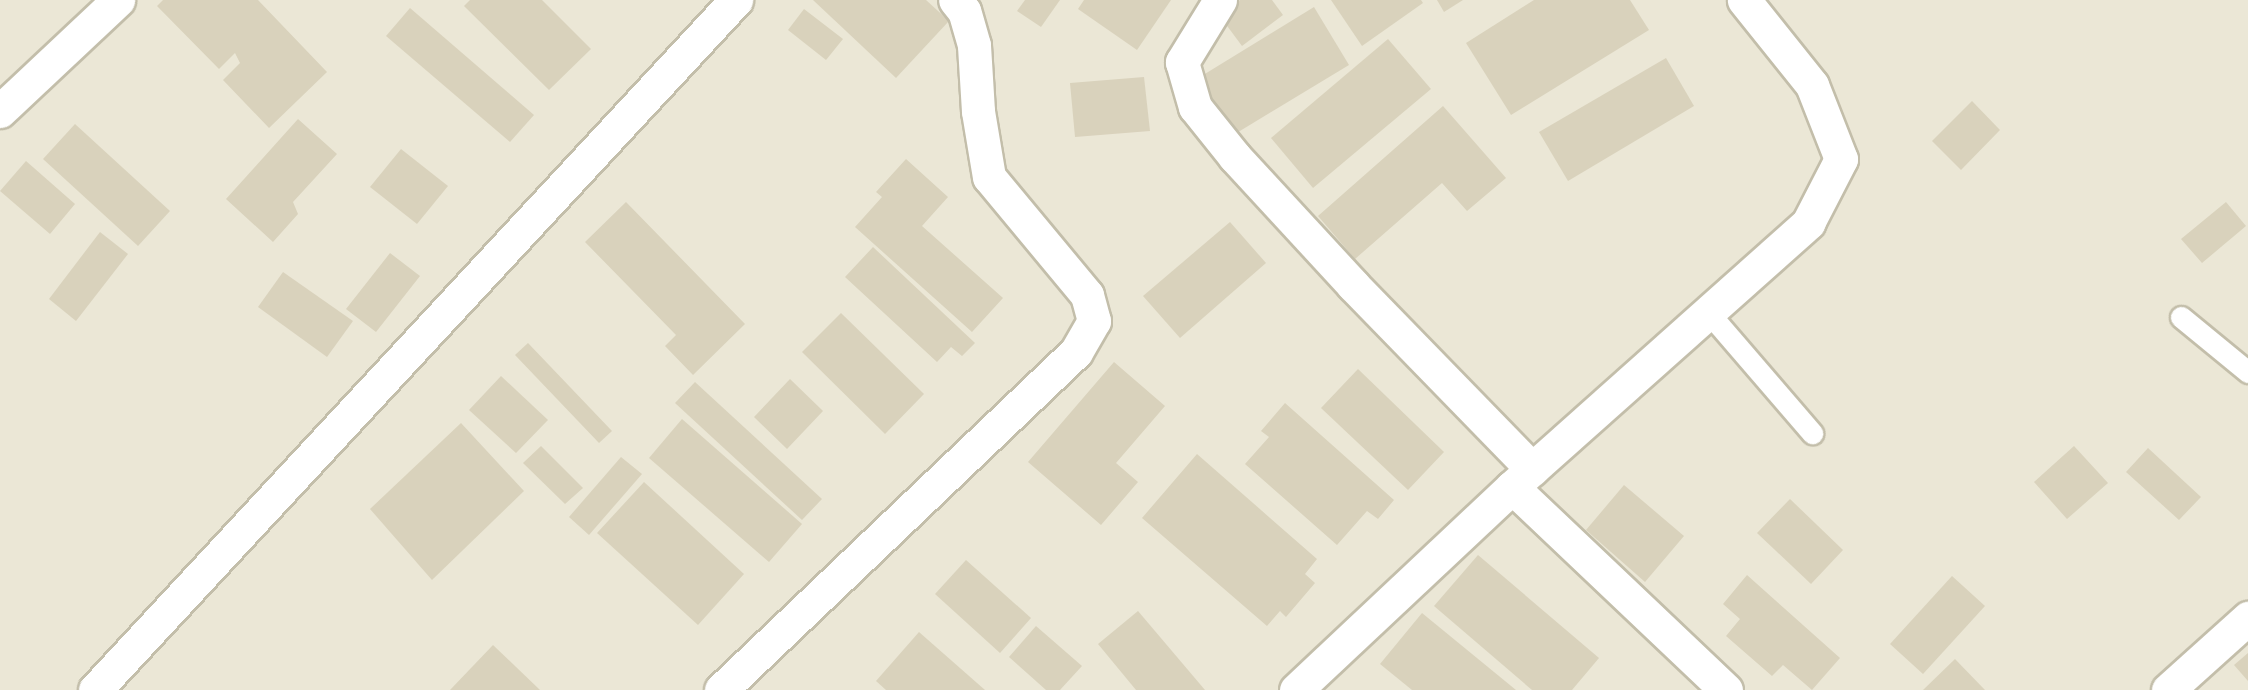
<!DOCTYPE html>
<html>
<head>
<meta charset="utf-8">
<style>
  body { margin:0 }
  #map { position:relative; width:2248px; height:690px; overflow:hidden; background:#f6f4e8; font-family:Karla,sans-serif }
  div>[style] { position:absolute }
  .residential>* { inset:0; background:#ebe7d6 }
  .building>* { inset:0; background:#d9d2bc }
  .roads { filter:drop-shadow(2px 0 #c3beaa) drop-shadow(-2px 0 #c3beaa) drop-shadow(0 2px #c3beaa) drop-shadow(0 -2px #c3beaa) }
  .lane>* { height:21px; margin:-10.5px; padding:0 10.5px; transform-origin:10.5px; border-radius:10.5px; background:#fff }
  .street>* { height:33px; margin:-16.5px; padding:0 16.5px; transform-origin:16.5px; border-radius:16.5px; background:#fff }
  span { translate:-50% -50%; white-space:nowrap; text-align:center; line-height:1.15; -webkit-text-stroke:4.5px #fff; paint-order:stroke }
</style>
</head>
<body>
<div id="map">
  <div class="residential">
    <div style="clip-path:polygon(0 0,2248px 0,2248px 690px,0 690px)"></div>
  </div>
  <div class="building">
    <div style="clip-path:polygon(163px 0,258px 0,327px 72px,269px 128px,223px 80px,240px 63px,235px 53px,219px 69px,157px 6px)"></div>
    <div style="clip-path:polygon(470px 0,542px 0,591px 49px,549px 90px,464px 6px)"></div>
    <div style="clip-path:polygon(813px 0,926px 0,949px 21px,896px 78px)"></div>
    <div style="clip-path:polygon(1025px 0,1060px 0,1041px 27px,1017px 11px)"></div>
    <div style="clip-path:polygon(1084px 0,1171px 0,1137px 50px,1078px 9px)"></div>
    <div style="clip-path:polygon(1240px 0,1272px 0,1283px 15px,1242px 46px,1219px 15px)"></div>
    <div style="clip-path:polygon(1331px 0,1421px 0,1423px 3px,1362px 46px)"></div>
    <div style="clip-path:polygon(1437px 0,1463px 0,1444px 12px)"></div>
    <div style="clip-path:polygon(1534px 0,1630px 0,1649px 30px,1511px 115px,1466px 43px)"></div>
    <div style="clip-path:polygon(1314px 7px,1349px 65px,1230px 137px,1195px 80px)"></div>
    <div style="clip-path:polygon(410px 8px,534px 115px,510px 142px,386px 36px)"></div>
    <div style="clip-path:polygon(804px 9px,843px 39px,826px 60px,788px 30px)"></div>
    <div style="clip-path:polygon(1388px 39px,1431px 89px,1313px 188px,1271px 138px)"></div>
    <div style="clip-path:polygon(1666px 58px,1694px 106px,1568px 181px,1539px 132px)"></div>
    <div style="clip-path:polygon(1144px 77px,1150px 131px,1075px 137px,1070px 83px)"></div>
    <div style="clip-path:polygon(1972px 101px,2000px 130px,1961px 170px,1932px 141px)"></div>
    <div style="clip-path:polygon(1443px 106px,1506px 178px,1467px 211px,1442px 183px,1355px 259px,1318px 216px)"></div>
    <div style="clip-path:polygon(298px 119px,337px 154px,293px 202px,298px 214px,273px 242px,226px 199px)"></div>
    <div style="clip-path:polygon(75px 124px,170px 211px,138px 246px,43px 159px)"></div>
    <div style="clip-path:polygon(401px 149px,448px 186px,417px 224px,370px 187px)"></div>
    <div style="clip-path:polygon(906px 159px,948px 197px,922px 226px,1003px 298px,972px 332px,855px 227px,882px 197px,876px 192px)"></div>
    <div style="clip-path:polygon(26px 161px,75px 204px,50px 234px,0 191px)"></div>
    <div style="clip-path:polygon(626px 202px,745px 324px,693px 375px,665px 346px,676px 335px,585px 242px)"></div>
    <div style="clip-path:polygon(2226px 202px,2246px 226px,2202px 263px,2181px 239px)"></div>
    <div style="clip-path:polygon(1230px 222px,1266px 263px,1180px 338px,1143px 296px)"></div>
    <div style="clip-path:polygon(100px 232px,128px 254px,76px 321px,49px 299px)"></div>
    <div style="clip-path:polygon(873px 247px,975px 343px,962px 356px,951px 347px,937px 362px,845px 277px)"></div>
    <div style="clip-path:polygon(390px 253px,420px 276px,376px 332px,346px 309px)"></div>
    <div style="clip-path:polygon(283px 272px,353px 321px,327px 357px,258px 307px)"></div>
    <div style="clip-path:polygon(841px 313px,924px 394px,885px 434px,802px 352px)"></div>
    <div style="clip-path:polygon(528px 343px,612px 431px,599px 443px,515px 355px)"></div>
    <div style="clip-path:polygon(1114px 362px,1165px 406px,1116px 463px,1138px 482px,1101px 525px,1028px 462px)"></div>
    <div style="clip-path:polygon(1358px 369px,1444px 452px,1408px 490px,1321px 408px)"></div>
    <div style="clip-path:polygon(501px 376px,548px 420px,516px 453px,469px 410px)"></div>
    <div style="clip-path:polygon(790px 379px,823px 411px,787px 449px,754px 417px)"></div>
    <div style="clip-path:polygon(695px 382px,822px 499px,802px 520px,675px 403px)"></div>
    <div style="clip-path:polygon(1285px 403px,1394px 500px,1378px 519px,1367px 511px,1337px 545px,1245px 464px,1269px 437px,1261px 431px)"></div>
    <div style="clip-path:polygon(682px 419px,802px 524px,769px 562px,649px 458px)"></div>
    <div style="clip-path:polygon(461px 423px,524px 491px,432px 580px,370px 509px)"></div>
    <div style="clip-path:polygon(541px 446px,583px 488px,565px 504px,523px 463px)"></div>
    <div style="clip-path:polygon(2074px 446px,2108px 483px,2067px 519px,2034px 482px)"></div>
    <div style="clip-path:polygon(2148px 448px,2201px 497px,2179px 520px,2126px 472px)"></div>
    <div style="clip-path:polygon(1197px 454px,1317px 559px,1305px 574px,1315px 583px,1286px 617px,1280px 611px,1267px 626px,1142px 518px)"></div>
    <div style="clip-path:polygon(621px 457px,642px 474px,589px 535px,569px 517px)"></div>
    <div style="clip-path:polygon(644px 482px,744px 574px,698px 625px,597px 533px)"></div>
    <div style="clip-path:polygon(1624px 485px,1684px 536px,1645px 582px,1586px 530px)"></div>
    <div style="clip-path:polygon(1790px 499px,1843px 550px,1811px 584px,1757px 533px)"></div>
    <div style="clip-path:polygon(1478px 555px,1599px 658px,1572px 690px,1532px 690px,1434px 606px)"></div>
    <div style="clip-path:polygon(966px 560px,1031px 618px,1000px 653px,935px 594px)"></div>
    <div style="clip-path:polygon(1747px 575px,1840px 658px,1812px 690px,1783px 665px,1772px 676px,1726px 636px,1740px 619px,1723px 604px)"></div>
    <div style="clip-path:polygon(1952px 576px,1985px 606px,1923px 674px,1890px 644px)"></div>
    <div style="clip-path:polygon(1138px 611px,1205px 690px,1136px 690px,1098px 644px)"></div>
    <div style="clip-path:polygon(1422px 613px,1516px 690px,1412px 690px,1380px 664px)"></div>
    <div style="clip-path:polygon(1036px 626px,1082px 666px,1060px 690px,1046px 690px,1009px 657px)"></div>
    <div style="clip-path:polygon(919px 632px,985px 690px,886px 690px,876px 681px)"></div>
    <div style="clip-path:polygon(493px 645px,540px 690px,450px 690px)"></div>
    <div style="clip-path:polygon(2248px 653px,2248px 681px,2234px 665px)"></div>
    <div style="clip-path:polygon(1955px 659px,1985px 690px,1923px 690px)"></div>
  </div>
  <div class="roads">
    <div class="lane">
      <div style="left:1708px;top:312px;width:160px;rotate:49.3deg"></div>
      <div style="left:2181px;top:317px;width:87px;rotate:39.4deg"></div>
    </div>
    <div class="street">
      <div style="left:1220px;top:0;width:73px;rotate:121.5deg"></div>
      <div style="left:1182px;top:62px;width:47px;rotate:73.9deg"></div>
      <div style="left:1195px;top:107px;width:64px;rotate:51.3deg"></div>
      <div style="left:1235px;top:157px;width:174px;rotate:47.3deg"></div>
      <div style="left:1353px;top:285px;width:257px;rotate:45.8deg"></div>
      <div style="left:0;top:111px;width:162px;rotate:-43.2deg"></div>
      <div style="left:1512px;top:487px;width:295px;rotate:43.5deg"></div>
      <div style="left:95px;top:690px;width:942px;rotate:-47.11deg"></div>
      <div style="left:721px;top:690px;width:490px;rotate:-43.6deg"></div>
      <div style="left:1076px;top:352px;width:36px;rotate:-60deg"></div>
      <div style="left:1094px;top:321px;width:27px;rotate:-105deg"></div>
      <div style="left:1087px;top:295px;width:153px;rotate:-129.7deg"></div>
      <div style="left:989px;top:177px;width:67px;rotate:-99.5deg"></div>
      <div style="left:978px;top:111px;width:66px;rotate:-93.5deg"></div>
      <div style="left:974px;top:45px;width:35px;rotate:-106deg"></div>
      <div style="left:964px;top:11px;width:14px;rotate:-129deg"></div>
      <div style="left:1296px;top:690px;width:296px;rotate:-43.2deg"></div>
      <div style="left:1512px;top:487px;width:397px;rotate:-41.7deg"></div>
      <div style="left:1808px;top:223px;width:72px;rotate:-62.7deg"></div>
      <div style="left:1841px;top:159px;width:79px;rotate:-111.4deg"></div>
      <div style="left:1812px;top:85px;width:109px;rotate:-128.7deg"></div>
      <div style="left:2168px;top:690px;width:108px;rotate:-42deg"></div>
    </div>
  </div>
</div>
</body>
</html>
